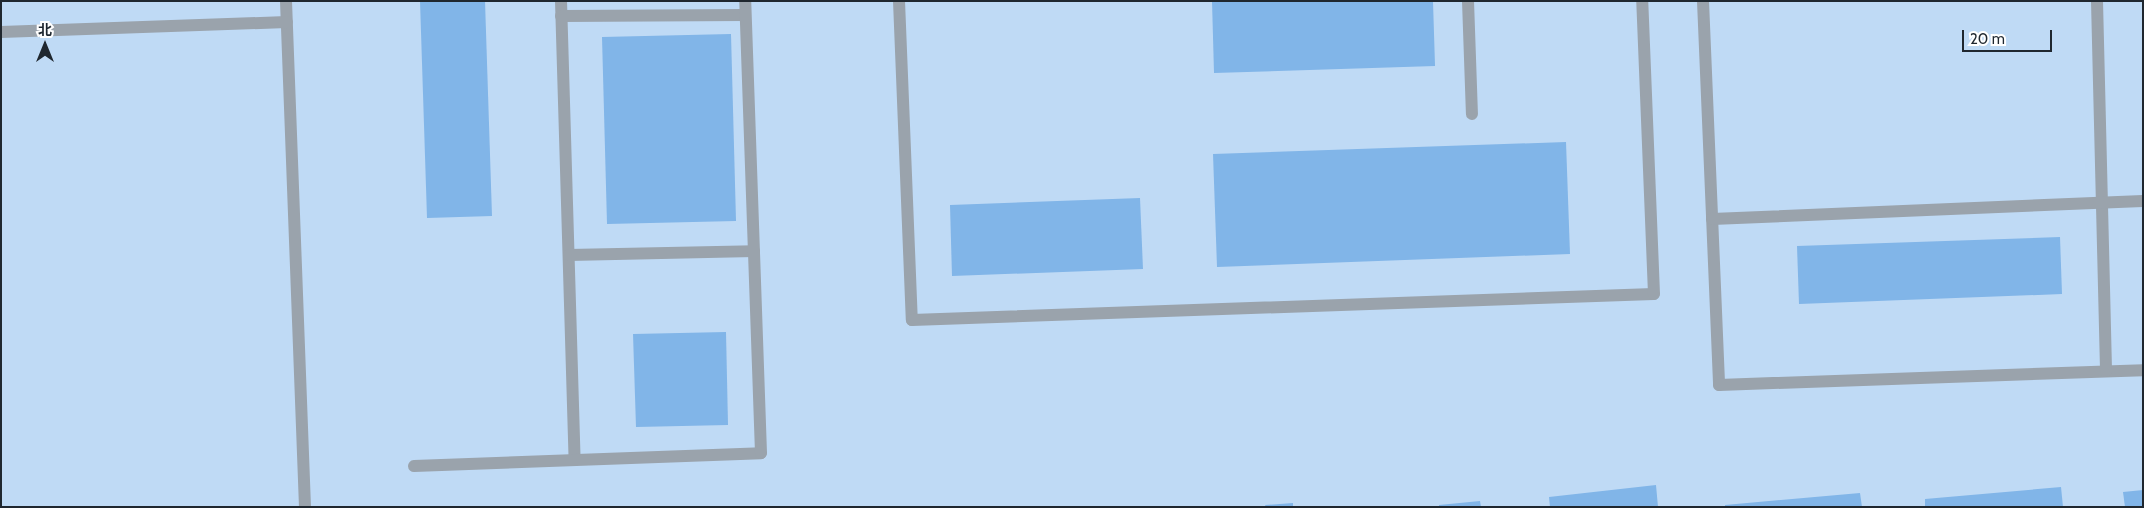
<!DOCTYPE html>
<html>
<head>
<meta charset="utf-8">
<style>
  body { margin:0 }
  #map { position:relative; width:2144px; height:508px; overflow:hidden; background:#cfe4f9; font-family:Cabin,"Noto Sans SC",sans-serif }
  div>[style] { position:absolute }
  .built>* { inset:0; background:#bfdaf5 }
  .building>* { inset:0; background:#81b5e8 }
  .lane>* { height:12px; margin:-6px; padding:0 6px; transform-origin:6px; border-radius:6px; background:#9aa3ac }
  span { translate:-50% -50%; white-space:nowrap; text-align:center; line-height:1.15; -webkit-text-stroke:5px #fff; paint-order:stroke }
  .frame { position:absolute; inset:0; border:2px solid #1f272f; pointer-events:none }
  .north { position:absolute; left:20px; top:20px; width:50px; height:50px; -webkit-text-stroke:4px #fff; paint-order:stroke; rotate:0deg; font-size:14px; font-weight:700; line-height:20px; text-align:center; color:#1f272f }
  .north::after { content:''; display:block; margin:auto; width:18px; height:22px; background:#1f272f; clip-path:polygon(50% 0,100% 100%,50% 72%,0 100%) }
  .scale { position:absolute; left:1962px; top:30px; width:90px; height:22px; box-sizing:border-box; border:2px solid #1f272f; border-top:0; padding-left:6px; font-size:15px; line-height:18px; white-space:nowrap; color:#1f272f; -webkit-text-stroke:4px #fff; paint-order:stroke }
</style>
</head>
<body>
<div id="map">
  <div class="built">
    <div style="clip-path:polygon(1px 1px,2143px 1px,2143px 507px,1px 507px)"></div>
  </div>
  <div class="building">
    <div style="clip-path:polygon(420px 1px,485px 1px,492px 216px,427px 218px)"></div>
    <div style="clip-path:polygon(1212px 1px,1433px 1px,1435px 66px,1214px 73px)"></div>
    <div style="clip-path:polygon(731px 34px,736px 221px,607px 224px,602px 37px)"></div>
    <div style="clip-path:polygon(1566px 142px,1570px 254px,1217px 267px,1213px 154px)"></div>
    <div style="clip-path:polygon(1140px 198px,1143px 269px,952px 276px,950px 205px)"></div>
    <div style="clip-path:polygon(2060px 237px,2062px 294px,1799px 304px,1797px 246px)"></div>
    <div style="clip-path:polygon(726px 332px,728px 425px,636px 427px,633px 334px)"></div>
    <div style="clip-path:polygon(1656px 485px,1658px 507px,1550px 507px,1549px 497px)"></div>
    <div style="clip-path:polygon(2061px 487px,2063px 507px,1925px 507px,1925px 499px)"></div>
    <div style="clip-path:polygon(2143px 490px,2143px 507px,2125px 507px,2123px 492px)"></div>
    <div style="clip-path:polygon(1860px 493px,1862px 507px,1725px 507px,1725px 505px)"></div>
    <div style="clip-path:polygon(1480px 501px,1481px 507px,1439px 507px,1439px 505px)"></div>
    <div style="clip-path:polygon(1293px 503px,1293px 507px,1266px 507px,1265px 505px)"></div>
  </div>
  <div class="lane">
    <div style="left:286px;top:1px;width:506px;rotate:87.85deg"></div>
    <div style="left:561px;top:1px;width:459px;rotate:88.3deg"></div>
    <div style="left:899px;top:1px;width:319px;rotate:87.7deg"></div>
    <div style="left:912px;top:320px;width:742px;rotate:-2.01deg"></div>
    <div style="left:1654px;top:294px;width:293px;rotate:-92.3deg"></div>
    <div style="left:1468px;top:1px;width:113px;rotate:88deg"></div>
    <div style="left:1703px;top:1px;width:384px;rotate:87.6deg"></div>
    <div style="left:1719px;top:385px;width:424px;rotate:-2deg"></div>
    <div style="left:2097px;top:1px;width:370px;rotate:88.6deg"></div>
    <div style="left:561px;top:16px;width:184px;rotate:-0.3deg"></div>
    <div style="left:1px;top:32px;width:286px;rotate:-2deg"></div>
    <div style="left:1712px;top:219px;width:431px;rotate:-2.4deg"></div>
    <div style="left:569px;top:255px;width:185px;rotate:-1.2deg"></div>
    <div style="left:414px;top:466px;width:347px;rotate:-2.1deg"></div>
    <div style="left:761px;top:453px;width:452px;rotate:-92deg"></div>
  </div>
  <div class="frame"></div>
  <div class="north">北</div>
  <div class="scale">20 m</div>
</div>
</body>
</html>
